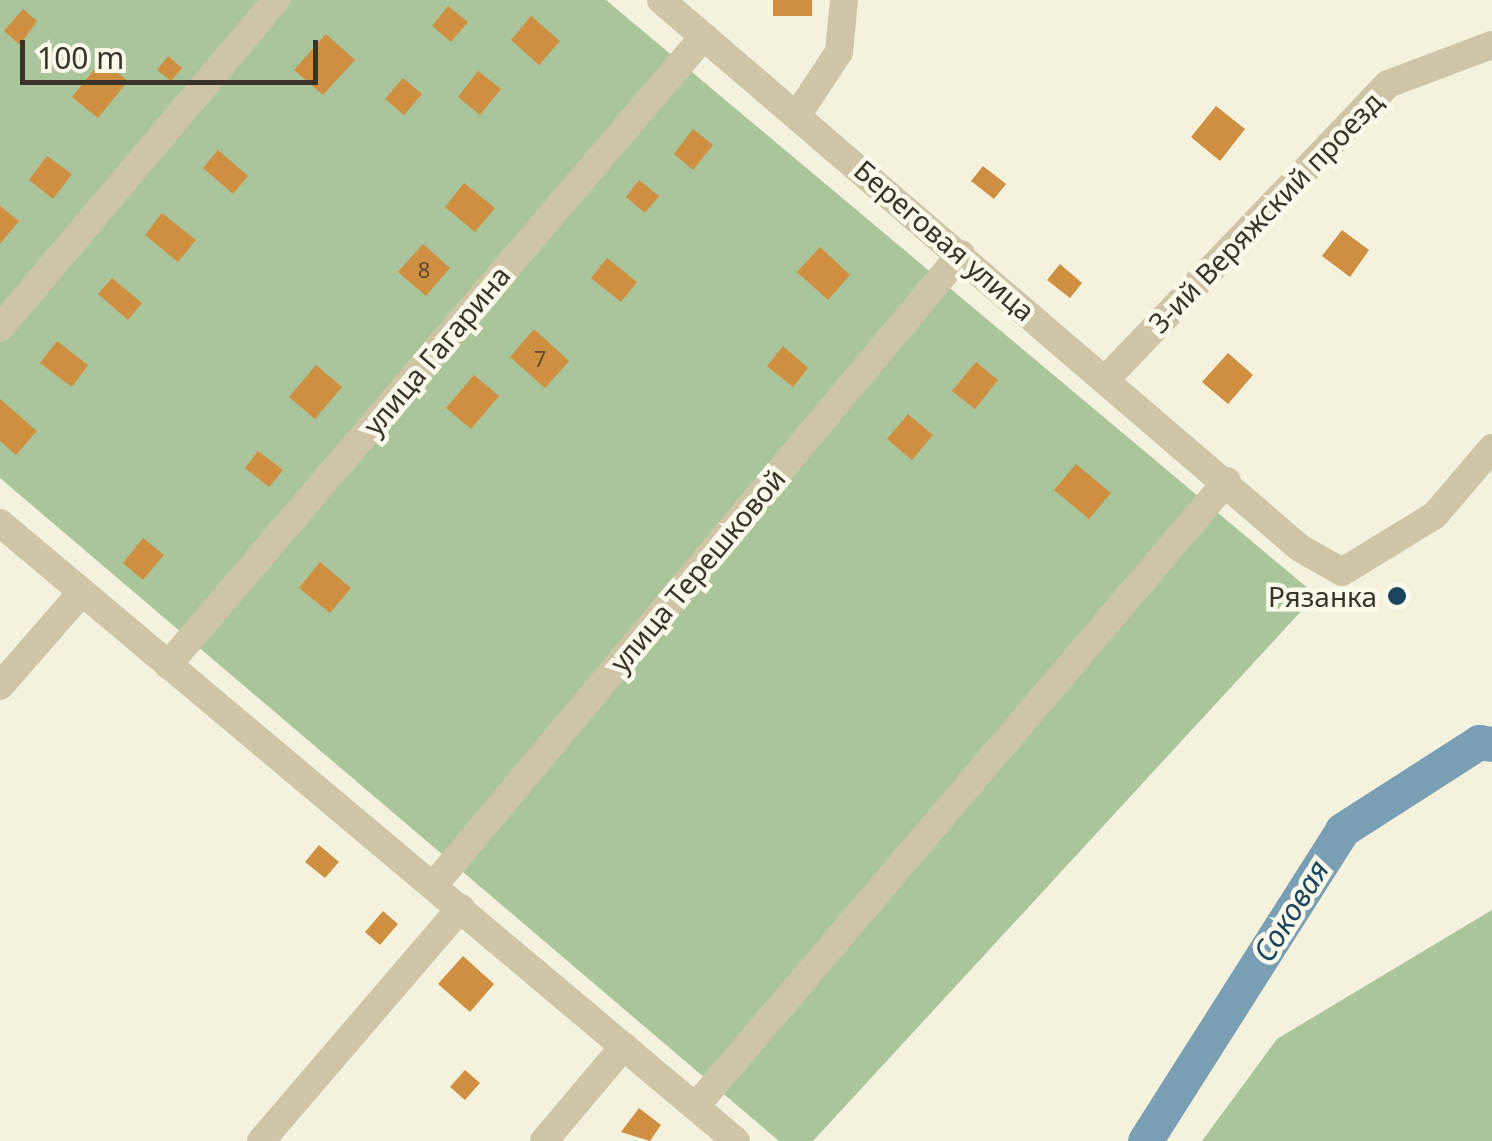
<!DOCTYPE html>
<html>
<head>
<meta charset="utf-8">
<style>
  body { margin:0 }
  #map { position:relative; width:1492px; height:1141px; overflow:hidden; background:#f4f1dd; font-family:"Noto Sans",sans-serif }
  div>[style] { position:absolute }
  .green>* { inset:0; background:#aac59c }
  .river>* { height:35px; margin:-17.5px; padding:0 17.5px; transform-origin:17.5px; border-radius:17.5px; background:#7a9fb4 }
  .building>* { inset:0; background:#cf8f41 }
  .minor>* { height:28px; margin:-14px; padding:0 14px; transform-origin:14px; border-radius:14px; background:#cec5a8 }
  .dots>* { width:28px; height:28px; translate:-50% -50%; box-sizing:border-box; border:5px solid #fbf9ea; border-radius:50% }
  span { translate:-50% -50%; white-space:nowrap; text-align:center; line-height:1.15; -webkit-text-stroke:9px #fbf9ea; paint-order:stroke }
  .number-label { font-size:22px; color:#5f4a2f }
  .number-label span { -webkit-text-stroke-width:0 }
  .street-label { font-size:28px; color:#3a3329 }
  .poi-label { font-size:28px; color:#3a3329 }
  .right { translate:-100% -50%; text-align:right }
  .water-label { font-size:30px; color:#1a455f; font-style:italic }
  .scale { position:absolute; left:20px; top:40px; width:298px; height:45px; box-sizing:border-box; border:5px solid #3a3329; border-top:0; padding-left:12px; font-size:30px; line-height:35px; white-space:nowrap; color:#3a3329; -webkit-text-stroke:8px #fbf9ea; paint-order:stroke }
</style>
</head>
<body>
<div id="map">
  <div class="green">
    <div style="clip-path:polygon(0 0,606px 0,1316px 595px,813px 1141px,779px 1141px,0 478px)"></div>
    <div style="clip-path:polygon(1492px 910px,1492px 1141px,1202px 1141px,1277px 1039px)"></div>
  </div>
  <div class="river">
    <div style="left:1145px;top:1141px;width:368px;rotate:-57.6deg"></div>
    <div style="left:1342px;top:830px;width:163px;rotate:-32.7deg"></div>
    <div style="left:1479px;top:742px;width:13px;rotate:9deg"></div>
  </div>
  <div class="building">
    <div style="clip-path:polygon(773px 0,812px 0,812px 16px,773px 16px)"></div>
    <div style="clip-path:polygon(448px 6px,468px 22px,451px 42px,432px 26px)"></div>
    <div style="clip-path:polygon(23px 9px,37px 21px,20px 45px,4px 31px)"></div>
    <div style="clip-path:polygon(531px 16px,560px 41px,539px 65px,511px 40px)"></div>
    <div style="clip-path:polygon(326px 34px,355px 60px,323px 95px,294px 70px)"></div>
    <div style="clip-path:polygon(168px 56px,182px 68px,171px 81px,157px 70px)"></div>
    <div style="clip-path:polygon(102px 60px,128px 81px,98px 118px,72px 97px)"></div>
    <div style="clip-path:polygon(478px 71px,501px 89px,480px 115px,458px 97px)"></div>
    <div style="clip-path:polygon(403px 78px,422px 94px,404px 115px,385px 99px)"></div>
    <div style="clip-path:polygon(1216px 106px,1245px 129px,1220px 161px,1191px 137px)"></div>
    <div style="clip-path:polygon(693px 129px,713px 145px,693px 170px,674px 154px)"></div>
    <div style="clip-path:polygon(218px 150px,248px 176px,233px 194px,203px 168px)"></div>
    <div style="clip-path:polygon(47px 156px,72px 174px,53px 199px,29px 180px)"></div>
    <div style="clip-path:polygon(983px 166px,1006px 184px,994px 199px,971px 181px)"></div>
    <div style="clip-path:polygon(639px 180px,659px 196px,645px 213px,626px 197px)"></div>
    <div style="clip-path:polygon(464px 183px,495px 208px,475px 232px,445px 207px)"></div>
    <div style="clip-path:polygon(0 206px,19px 221px,0 244px)"></div>
    <div style="clip-path:polygon(162px 213px,196px 240px,178px 262px,145px 235px)"></div>
    <div style="clip-path:polygon(1342px 230px,1369px 250px,1350px 277px,1322px 256px)"></div>
    <div style="clip-path:polygon(423px 244px,450px 268px,426px 296px,398px 272px)"></div>
    <div style="clip-path:polygon(820px 247px,850px 275px,828px 300px,797px 272px)"></div>
    <div style="clip-path:polygon(607px 258px,637px 282px,621px 302px,591px 278px)"></div>
    <div style="clip-path:polygon(1060px 264px,1082px 283px,1070px 298px,1047px 280px)"></div>
    <div style="clip-path:polygon(112px 278px,142px 303px,128px 320px,98px 294px)"></div>
    <div style="clip-path:polygon(534px 329px,569px 361px,545px 388px,510px 357px)"></div>
    <div style="clip-path:polygon(57px 341px,88px 365px,72px 387px,40px 363px)"></div>
    <div style="clip-path:polygon(783px 346px,808px 368px,793px 387px,767px 366px)"></div>
    <div style="clip-path:polygon(1228px 353px,1253px 375px,1228px 404px,1202px 382px)"></div>
    <div style="clip-path:polygon(976px 362px,998px 380px,975px 409px,952px 391px)"></div>
    <div style="clip-path:polygon(316px 365px,342px 387px,315px 419px,289px 397px)"></div>
    <div style="clip-path:polygon(474px 375px,499px 396px,471px 429px,446px 408px)"></div>
    <div style="clip-path:polygon(0 399px,37px 431px,16px 455px,0 441px)"></div>
    <div style="clip-path:polygon(908px 414px,933px 435px,912px 460px,887px 439px)"></div>
    <div style="clip-path:polygon(258px 451px,283px 470px,269px 487px,245px 468px)"></div>
    <div style="clip-path:polygon(1076px 464px,1111px 493px,1089px 519px,1054px 490px)"></div>
    <div style="clip-path:polygon(143px 538px,164px 555px,143px 580px,123px 563px)"></div>
    <div style="clip-path:polygon(320px 562px,351px 588px,330px 613px,299px 588px)"></div>
    <div style="clip-path:polygon(319px 845px,339px 862px,325px 878px,305px 862px)"></div>
    <div style="clip-path:polygon(383px 911px,398px 924px,380px 945px,365px 932px)"></div>
    <div style="clip-path:polygon(463px 956px,494px 984px,470px 1012px,438px 984px)"></div>
    <div style="clip-path:polygon(465px 1070px,480px 1083px,465px 1100px,450px 1087px)"></div>
    <div style="clip-path:polygon(639px 1108px,661px 1125px,650px 1141px,621px 1132px)"></div>
  </div>
  <div class="minor">
    <div style="left:661px;top:0;width:842px;rotate:40.62deg"></div>
    <div style="left:1300px;top:548px;width:48px;rotate:29.7deg"></div>
    <div style="left:1342px;top:572px;width:109px;rotate:-31.5deg"></div>
    <div style="left:1435px;top:515px;width:88px;rotate:-49.6deg"></div>
    <div style="left:798px;top:114px;width:74px;rotate:-56.5deg"></div>
    <div style="left:839px;top:52px;width:52px;rotate:-84.5deg"></div>
    <div style="left:0;top:328px;width:429px;rotate:-49.9deg"></div>
    <div style="left:1107px;top:378px;width:407px;rotate:-46.3deg"></div>
    <div style="left:1388px;top:84px;width:111px;rotate:-20.6deg"></div>
    <div style="left:0;top:523px;width:961px;rotate:40.02deg"></div>
    <div style="left:168px;top:665px;width:826px;rotate:-49.56deg"></div>
    <div style="left:0;top:686px;width:123px;rotate:-48.9deg"></div>
    <div style="left:434px;top:885px;width:822px;rotate:-50.13deg"></div>
    <div style="left:696px;top:1106px;width:820px;rotate:-49.65deg"></div>
    <div style="left:261px;top:1141px;width:307px;rotate:-49.4deg"></div>
    <div style="left:544px;top:1141px;width:124px;rotate:-49.9deg"></div>
  </div>
  <div class="dots">
    <div style="left:1397px;top:596px;background:#1a455f"></div>
  </div>
  <div class="number-label">
    <span style="left:424px;top:270px">8</span>
    <span style="left:540px;top:359px">7</span>
  </div>
  <div class="street-label">
    <span style="left:1265px;top:212px;rotate:-46deg">3-ий Веряжский проезд</span>
    <span style="left:945px;top:240px;rotate:41deg">Береговая улица</span>
    <span style="left:436px;top:350px;rotate:-50deg">улица Гагарина</span>
    <span style="left:697px;top:570px;rotate:-50deg">улица Терешковой</span>
  </div>
  <div class="poi-label">
    <span class="right" style="left:1377px;top:596px">Рязанка</span>
  </div>
  <div class="water-label">
    <span style="left:1291px;top:911px;rotate:-58deg">Соковая</span>
  </div>
  <div class="scale">100 m</div>
</div>
</body>
</html>
